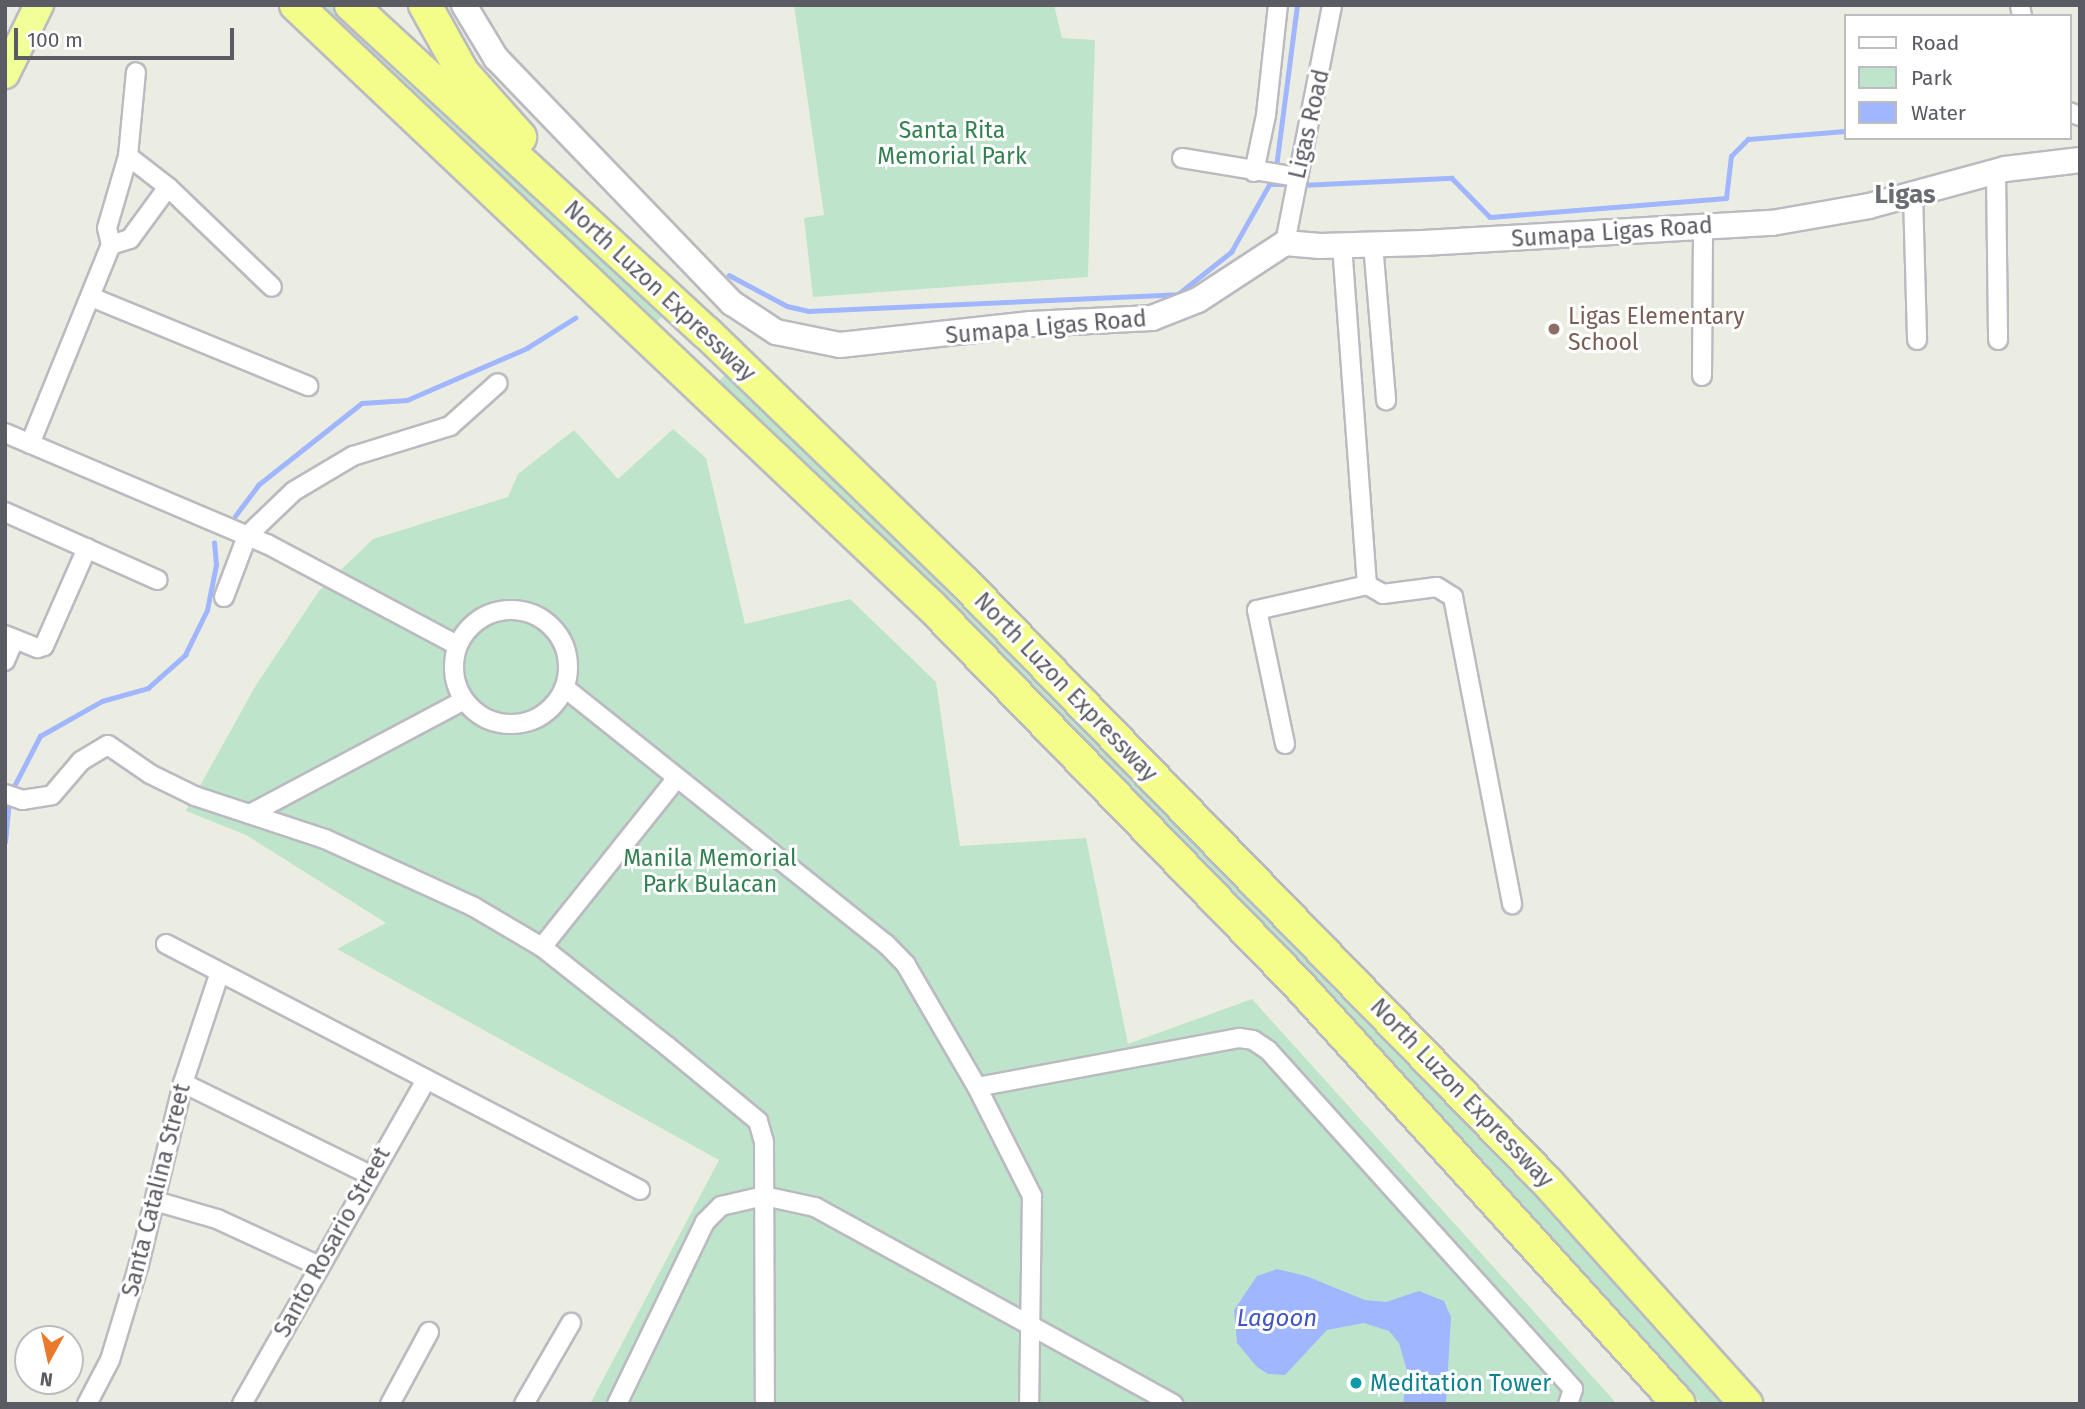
<!DOCTYPE html>
<html>
<head>
<meta charset="utf-8">
<style>
  body { margin:0 }
  #map { position:relative; width:2085px; height:1409px; overflow:hidden; background:#ecede2; font-family:"Fira Sans",sans-serif }
  div>[style] { position:absolute }
  .green>* { inset:0; background:#bee5cb }
  .water>* { inset:0; background:#a0b6ff }
  .stream>* { height:4.5px; margin:-2.25px; padding:0 2.25px; transform-origin:2.25px; border-radius:2.25px; background:#a0b6ff }
  .roads { filter:drop-shadow(2px 0 #babac1) drop-shadow(-2px 0 #babac1) drop-shadow(0 2px #babac1) drop-shadow(0 -2px #babac1) }
  .minor>* { height:18px; margin:-9px; padding:0 9px; transform-origin:9px; border-radius:9px; background:#fff }
  .minor>.ring { margin:-9px; padding:0; box-sizing:content-box; background:none; border:18px solid #fff; border-radius:50% }
  .secondary>* { height:24px; margin:-12px; padding:0 12px; transform-origin:12px; border-radius:12px; background:#fff }
  .trunk>* { height:28px; margin:-14px; padding:0 14px; transform-origin:14px; border-radius:14px; background:#f2fe97 }
  .motorway>* { height:32px; margin:-16px; padding:0 16px; transform-origin:16px; border-radius:16px; background:#f4fd89 }
  .dots>* { width:19px; height:19px; translate:-50% -50%; box-sizing:border-box; border:4px solid #fff; border-radius:50% }
  span { translate:-50% -50%; white-space:nowrap; text-align:center; line-height:1.15; -webkit-text-stroke:6px #fff; paint-order:stroke }
  .street-label { font-size:23px; color:#5a5b63 }
  .park-label { font-size:23px; color:#338151 }
  .education-label { font-size:23px; color:#785e54 }
  .left { translate:0 -50%; text-align:left }
  .culture-label { font-size:23px; color:#0d838f }
  .water-label { font-size:24px; color:#4256c3; font-style:italic }
  .quarter-label { font-size:26px; color:#6b6d75; font-weight:700 }
  .frame { position:absolute; inset:0; border:7px solid #5a5b63; pointer-events:none }
  .legend { position:absolute; left:1844px; top:14px; width:228px; height:126px; box-sizing:border-box; background:#fff; border:2px solid #bdbdc1; margin:0; padding:9px 12px; list-style:none; font-size:21px; color:#5a5b63 }
  .legend li { display:flex; align-items:center; gap:14px; height:35px }
  .legend b { width:35px; border:2px solid #bdbdc1 }
  .north { position:absolute; left:14px; top:1325px; width:70px; height:70px; box-sizing:border-box; background:#fff; border:2px solid #bdbdc1; border-radius:50%; rotate:188deg; font-size:19px; font-weight:700; line-height:28px; text-align:center; color:#5a5b63 }
  .north::after { content:''; display:block; margin:auto; width:24px; height:32px; background:#e97a2c; clip-path:polygon(50% 0,100% 100%,50% 72%,0 100%) }
  .scale { position:absolute; left:14px; top:28px; width:220px; height:32px; box-sizing:border-box; border:4px solid #5a5b63; border-top:0; padding-left:9px; font-size:21px; line-height:24px; white-space:nowrap; color:#5a5b63; -webkit-text-stroke:5px #fff; paint-order:stroke }
</style>
</head>
<body>
<div id="map">
  <div class="green">
    <div style="clip-path:polygon(308px 5px,331px 5px,665px 314px,652px 326px)"></div>
    <div style="clip-path:polygon(794px 5px,1054px 5px,1062px 38px,1095px 40px,1088px 277px,813px 297px,804px 218px,824px 215px)"></div>
    <div style="clip-path:polygon(726px 374px,1036px 667px,1246px 877px,1731px 1404px,1702px 1404px,1519px 1206px,716px 384px)"></div>
    <div style="clip-path:polygon(673px 429px,706px 458px,745px 624px,850px 599px,936px 682px,960px 846px,1086px 838px,1128px 1044px,1252px 999px,1617px 1404px,590px 1404px,719px 1160px,337px 949px,386px 923px,246px 835px,186px 811px,256px 685px,319px 591px,373px 539px,508px 497px,518px 474px,574px 430px,618px 479px)"></div>
  </div>
  <div class="water">
    <div style="clip-path:polygon(1277px 1269px,1306px 1276px,1365px 1300px,1386px 1302px,1419px 1291px,1444px 1301px,1451px 1317px,1446px 1404px,1403px 1404px,1407px 1371px,1399px 1343px,1389px 1331px,1364px 1323px,1327px 1330px,1285px 1375px,1268px 1374px,1257px 1367px,1237px 1343px,1234px 1310px,1257px 1276px)"></div>
  </div>
  <div class="stream">
    <div style="left:1276px;top:167px;width:163px;rotate:-82.6deg"></div>
    <div style="left:1272px;top:185px;width:21px"></div>
    <div style="left:1301px;top:185px;width:151px;rotate:-2.7deg"></div>
    <div style="left:1452px;top:178px;width:54px;rotate:45.7deg"></div>
    <div style="left:1490px;top:217px;width:237px;rotate:-4.6deg"></div>
    <div style="left:1726px;top:198px;width:42px;rotate:-83.2deg"></div>
    <div style="left:1731px;top:156px;width:24px;rotate:-45deg"></div>
    <div style="left:1748px;top:139px;width:97px;rotate:-4.7deg"></div>
    <div style="left:729px;top:275px;width:66px;rotate:28.1deg"></div>
    <div style="left:787px;top:306px;width:22px;rotate:13deg"></div>
    <div style="left:808px;top:311px;width:370px;rotate:-2.6deg"></div>
    <div style="left:1178px;top:294px;width:68px;rotate:-38.4deg"></div>
    <div style="left:1231px;top:252px;width:87px;rotate:-60.5deg"></div>
    <div style="left:235px;top:516px;width:39px;rotate:-53deg"></div>
    <div style="left:258px;top:485px;width:132px;rotate:-38.3deg"></div>
    <div style="left:362px;top:403px;width:45px;rotate:-3.8deg"></div>
    <div style="left:407px;top:400px;width:131px;rotate:-23.4deg"></div>
    <div style="left:527px;top:348px;width:57px;rotate:-32deg"></div>
    <div style="left:11px;top:792px;width:63px;rotate:-62.6deg"></div>
    <div style="left:40px;top:736px;width:71px;rotate:-29.4deg"></div>
    <div style="left:102px;top:701px;width:48px;rotate:-15.8deg"></div>
    <div style="left:148px;top:688px;width:50px;rotate:-41.7deg"></div>
    <div style="left:185px;top:655px;width:50px;rotate:-63.9deg"></div>
    <div style="left:207px;top:610px;width:46px;rotate:-78.7deg"></div>
    <div style="left:216px;top:565px;width:22px;rotate:-95deg"></div>
    <div style="left:5px;top:842px;width:42px;rotate:-84.6deg"></div>
  </div>
  <div class="roads">
    <div class="minor">
      <div style="left:2020px;top:5px;width:11px;rotate:80deg"></div>
      <div style="left:2069px;top:112px;width:12px;rotate:20deg"></div>
      <div style="left:128px;top:156px;width:51px;rotate:37.8deg"></div>
      <div style="left:168px;top:187px;width:144px;rotate:43.9deg"></div>
      <div style="left:1182px;top:158px;width:117px;rotate:9.4deg"></div>
      <div style="left:1996px;top:171px;width:169px;rotate:89.3deg"></div>
      <div style="left:1254px;top:172px;width:58px;rotate:-78.1deg"></div>
      <div style="left:1266px;top:115px;width:111px;rotate:-83.8deg"></div>
      <div style="left:1913px;top:194px;width:146px;rotate:88.4deg"></div>
      <div style="left:1285px;top:243px;width:243px;rotate:-78.8deg"></div>
      <div style="left:1373px;top:244px;width:157px;rotate:85.2deg"></div>
      <div style="left:111px;top:245px;width:20px;rotate:-18deg"></div>
      <div style="left:130px;top:239px;width:64px;rotate:-53.8deg"></div>
      <div style="left:1342px;top:245px;width:341px;rotate:85.8deg"></div>
      <div style="left:1367px;top:585px;width:18px;rotate:29deg"></div>
      <div style="left:1383px;top:594px;width:54px;rotate:-7.4deg"></div>
      <div style="left:1437px;top:587px;width:19px;rotate:32deg"></div>
      <div style="left:1453px;top:597px;width:313px;rotate:79.1deg"></div>
      <div style="left:91px;top:297px;width:235px;rotate:22.3deg"></div>
      <div style="left:1702px;top:376px;width:151px;rotate:-89.6deg"></div>
      <div style="left:5px;top:433px;width:285px;rotate:23deg"></div>
      <div style="left:267px;top:544px;width:215px;rotate:28deg"></div>
      <div style="left:30px;top:444px;width:215px;rotate:-67.9deg"></div>
      <div style="left:111px;top:245px;width:17px;rotate:-103deg"></div>
      <div style="left:107px;top:228px;width:75px;rotate:-73.7deg"></div>
      <div style="left:128px;top:156px;width:84px;rotate:-84.6deg"></div>
      <div style="left:5px;top:512px;width:167px;rotate:24deg"></div>
      <div style="left:224px;top:597px;width:65px;rotate:-69.3deg"></div>
      <div style="left:247px;top:536px;width:65px;rotate:-43.8deg"></div>
      <div style="left:294px;top:491px;width:69px;rotate:-30.7deg"></div>
      <div style="left:353px;top:456px;width:102px;rotate:-17.2deg"></div>
      <div style="left:450px;top:426px;width:64px;rotate:-41.9deg"></div>
      <div class="ring" style="left:454px;top:610px;width:96px;height:96px"></div>
      <div style="left:5px;top:635px;width:35px;rotate:22deg"></div>
      <div style="left:38px;top:648px;width:6px;rotate:-18deg"></div>
      <div style="left:44px;top:646px;width:107px;rotate:-66.3deg"></div>
      <div style="left:5px;top:661px;width:23px;rotate:-67deg"></div>
      <div style="left:565px;top:688px;width:411px;rotate:38.6deg"></div>
      <div style="left:886px;top:944px;width:29px;rotate:46deg"></div>
      <div style="left:906px;top:965px;width:141px;rotate:59.8deg"></div>
      <div style="left:977px;top:1087px;width:122px;rotate:63.2deg"></div>
      <div style="left:1032px;top:1196px;width:208px;rotate:90.8deg"></div>
      <div style="left:1285px;top:744px;width:137px;rotate:-101.8deg"></div>
      <div style="left:1257px;top:610px;width:113px;rotate:-12.8deg"></div>
      <div style="left:5px;top:794px;width:18px;rotate:19deg"></div>
      <div style="left:22px;top:800px;width:30px;rotate:-9deg"></div>
      <div style="left:52px;top:795px;width:45px;rotate:-49.5deg"></div>
      <div style="left:81px;top:761px;width:31px;rotate:-31deg"></div>
      <div style="left:108px;top:745px;width:51px;rotate:34.6deg"></div>
      <div style="left:150px;top:774px;width:50px;rotate:26.1deg"></div>
      <div style="left:195px;top:796px;width:137px;rotate:18.3deg"></div>
      <div style="left:325px;top:839px;width:164px;rotate:24.5deg"></div>
      <div style="left:474px;top:907px;width:79px;rotate:30.5deg"></div>
      <div style="left:542px;top:947px;width:159px;rotate:38.4deg"></div>
      <div style="left:667px;top:1046px;width:118px;rotate:39.5deg"></div>
      <div style="left:758px;top:1121px;width:22px;rotate:74deg"></div>
      <div style="left:764px;top:1142px;width:262px;rotate:89.8deg"></div>
      <div style="left:250px;top:814px;width:242px;rotate:-28deg"></div>
      <div style="left:166px;top:944px;width:534px;rotate:27.43deg"></div>
      <div style="left:542px;top:947px;width:216px;rotate:-51.4deg"></div>
      <div style="left:183px;top:1083px;width:206px;rotate:26.2deg"></div>
      <div style="left:977px;top:1087px;width:267px;rotate:-10.6deg"></div>
      <div style="left:1239px;top:1038px;width:14px;rotate:8deg"></div>
      <div style="left:1253px;top:1040px;width:18px;rotate:34deg"></div>
      <div style="left:1268px;top:1050px;width:456px;rotate:48deg"></div>
      <div style="left:1573px;top:1389px;width:16px;rotate:108deg"></div>
      <div style="left:155px;top:1201px;width:65px;rotate:16.2deg"></div>
      <div style="left:217px;top:1219px;width:110px;rotate:24.7deg"></div>
      <div style="left:87px;top:1404px;width:50px;rotate:-62.4deg"></div>
      <div style="left:110px;top:1360px;width:100px;rotate:-73.2deg"></div>
      <div style="left:139px;top:1264px;width:186px;rotate:-76.3deg"></div>
      <div style="left:183px;top:1083px;width:114px;rotate:-71.6deg"></div>
      <div style="left:242px;top:1404px;width:370px;rotate:-60.4deg"></div>
      <div style="left:390px;top:1404px;width:82px;rotate:-61.6deg"></div>
      <div style="left:524px;top:1404px;width:94px;rotate:-59.9deg"></div>
      <div style="left:617px;top:1404px;width:202px;rotate:-64.2deg"></div>
      <div style="left:705px;top:1222px;width:23px;rotate:-45deg"></div>
      <div style="left:721px;top:1206px;width:44px;rotate:-13.1deg"></div>
      <div style="left:764px;top:1196px;width:52px;rotate:12.2deg"></div>
      <div style="left:815px;top:1207px;width:409px;rotate:28.8deg"></div>
    </div>
    <div class="secondary">
      <div style="left:464px;top:5px;width:62px;rotate:58.9deg"></div>
      <div style="left:496px;top:58px;width:340px;rotate:46.1deg"></div>
      <div style="left:732px;top:303px;width:53px;rotate:33.4deg"></div>
      <div style="left:776px;top:332px;width:65px;rotate:11.5deg"></div>
      <div style="left:840px;top:345px;width:192px;rotate:-6.3deg"></div>
      <div style="left:1031px;top:324px;width:121px;rotate:-2.8deg"></div>
      <div style="left:1152px;top:318px;width:49px;rotate:-21.4deg"></div>
      <div style="left:1198px;top:300px;width:104px;rotate:-33.2deg"></div>
      <div style="left:1285px;top:243px;width:35px;rotate:5deg"></div>
      <div style="left:1320px;top:246px;width:103px;rotate:-1.7deg"></div>
      <div style="left:1423px;top:243px;width:350px;rotate:-3.3deg"></div>
      <div style="left:1772px;top:223px;width:98px;rotate:-9.9deg"></div>
      <div style="left:1869px;top:206px;width:141px;rotate:-15.2deg"></div>
      <div style="left:2005px;top:169px;width:76px;rotate:-6.8deg"></div>
    </div>
    <div class="trunk">
      <div style="left:5px;top:74px;width:77px;rotate:-63.8deg"></div>
    </div>
    <div class="motorway">
      <div style="left:296px;top:5px;width:876px;rotate:43.43deg"></div>
      <div style="left:932px;top:607px;width:524px;rotate:45.85deg"></div>
      <div style="left:1297px;top:983px;width:568px;rotate:47.78deg"></div>
      <div style="left:351px;top:5px;width:484px;rotate:42.7deg"></div>
      <div style="left:707px;top:333px;width:356px;rotate:44.1deg"></div>
      <div style="left:963px;top:581px;width:839px;rotate:45.82deg"></div>
      <div style="left:1548px;top:1183px;width:297px;rotate:48.1deg"></div>
      <div style="left:425px;top:5px;width:78px;rotate:60.8deg"></div>
      <div style="left:463px;top:73px;width:86px;rotate:48.3deg"></div>
    </div>
  </div>
  <div class="dots">
    <div style="left:1554px;top:329px;background:#8d6e63"></div>
    <div style="left:1356px;top:1383px;background:#0f9aa8"></div>
  </div>
  <div class="street-label">
    <span style="left:1309px;top:124px;rotate:-77deg">Ligas Road</span>
    <span style="left:1612px;top:232px;rotate:-4deg">Sumapa Ligas Road</span>
    <span style="left:660px;top:291px;rotate:43deg">North Luzon Expressway</span>
    <span style="left:1046px;top:327px;rotate:-5deg">Sumapa Ligas Road</span>
    <span style="left:1066px;top:687px;rotate:46deg">North Luzon Expressway</span>
    <span style="left:1462px;top:1093px;rotate:46deg">North Luzon Expressway</span>
    <span style="left:156px;top:1190px;rotate:-76deg">Santa Catalina Street</span>
    <span style="left:332px;top:1242px;rotate:-61deg">Santo Rosario Street</span>
  </div>
  <div class="park-label">
    <span style="left:952px;top:143px">Santa Rita<br>Memorial Park</span>
    <span style="left:710px;top:871px">Manila Memorial<br>Park Bulacan</span>
  </div>
  <div class="education-label">
    <span class="left" style="left:1568px;top:329px">Ligas Elementary<br>School</span>
  </div>
  <div class="culture-label">
    <span class="left" style="left:1370px;top:1383px">Meditation Tower</span>
  </div>
  <div class="water-label">
    <span style="left:1277px;top:1319px">Lagoon</span>
  </div>
  <div class="quarter-label">
    <span style="left:1905px;top:195px">Ligas</span>
  </div>
  <div class="frame"></div>
  <ul class="legend">
  <li><b style="height:9px;background:#fff"></b>Road</li>
  <li><b style="height:19px;background:#bee5cb"></b>Park</li>
  <li><b style="height:19px;background:#a0b6ff"></b>Water</li>
  </ul>
  <div class="north">N</div>
  <div class="scale">100 m</div>
</div>
</body>
</html>
